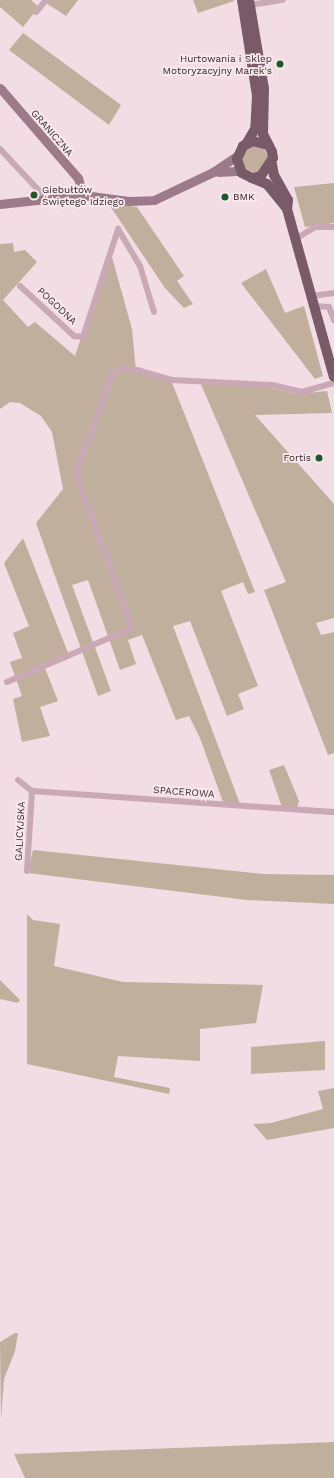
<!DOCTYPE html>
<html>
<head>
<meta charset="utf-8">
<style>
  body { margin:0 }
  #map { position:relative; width:334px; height:1478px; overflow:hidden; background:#f1dde3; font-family:"Work Sans",sans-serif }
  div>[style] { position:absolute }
  .green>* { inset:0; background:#c0af9d }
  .round { border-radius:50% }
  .street>* { height:6px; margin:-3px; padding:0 3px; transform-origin:3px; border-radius:3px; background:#c9a9b5 }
  .secondary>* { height:9px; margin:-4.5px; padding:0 4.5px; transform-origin:4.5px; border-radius:4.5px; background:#9d7a8a }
  .primary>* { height:10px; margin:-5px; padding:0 5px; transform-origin:5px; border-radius:5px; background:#785a69 }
  .dots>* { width:11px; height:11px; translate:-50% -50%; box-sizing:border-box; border:2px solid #f9e9ed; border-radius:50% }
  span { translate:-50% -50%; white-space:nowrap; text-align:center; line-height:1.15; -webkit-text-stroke:3.5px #f9e9ed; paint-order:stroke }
  .poi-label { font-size:10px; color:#362930 }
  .right { translate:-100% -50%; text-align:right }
  .left { translate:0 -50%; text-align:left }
  .street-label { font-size:10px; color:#362930 }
</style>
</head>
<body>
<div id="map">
  <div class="green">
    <div style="clip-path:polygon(0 0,31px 0,39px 7px,23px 27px,0 7px)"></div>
    <div style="clip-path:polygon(48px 0,78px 0,66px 16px,46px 3px)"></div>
    <div style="clip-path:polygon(193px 0,234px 0,234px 1px,198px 13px)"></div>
    <div style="clip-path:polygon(23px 33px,121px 105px,109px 125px,9px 50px)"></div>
    <div class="round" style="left:242px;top:146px;width:26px;height:26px"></div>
    <div style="clip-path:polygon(334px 183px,334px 223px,305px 227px,294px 187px)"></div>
    <div style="clip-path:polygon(108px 203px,137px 207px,184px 276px,177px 281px,193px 304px,184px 308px,165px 288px)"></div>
    <div style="clip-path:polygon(13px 243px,14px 252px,25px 250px,37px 262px,3px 300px,28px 327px,35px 322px,75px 356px,110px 250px,132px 329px,136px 371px,171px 380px,255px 592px,248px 594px,243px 582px,221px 591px,258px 686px,238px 694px,244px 709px,227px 716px,190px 621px,173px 626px,240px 804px,223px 802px,200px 738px,189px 716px,176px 720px,142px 635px,128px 640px,136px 664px,120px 670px,88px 580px,72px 585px,111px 691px,98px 696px,36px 523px,63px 489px,52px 432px,41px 416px,20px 403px,10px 402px,0 409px,0 244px)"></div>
    <div style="clip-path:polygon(266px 269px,285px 313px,304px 306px,323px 376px,315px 379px,241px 283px)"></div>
    <div style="clip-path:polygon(200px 382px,258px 385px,297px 394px,327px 391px,332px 413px,255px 415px,334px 504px,334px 618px,316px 623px,321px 635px,334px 632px,334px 753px,328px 755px,264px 590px,286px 582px)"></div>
    <div style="clip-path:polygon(23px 538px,70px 658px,45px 668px,58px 701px,40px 707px,50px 736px,22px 742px,13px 699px,22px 696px,10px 662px,22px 658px,13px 633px,29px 626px,4px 563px)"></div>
    <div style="clip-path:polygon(284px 765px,299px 801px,297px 808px,282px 807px,269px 770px)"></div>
    <div style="clip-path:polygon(33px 850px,263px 874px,334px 875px,334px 904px,247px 900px,28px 873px)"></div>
    <div style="clip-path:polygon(27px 914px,33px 920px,60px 924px,54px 966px,123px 982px,263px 985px,256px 1023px,200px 1029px,200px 1061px,118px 1056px,114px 1077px,170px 1088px,169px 1094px,27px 1064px)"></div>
    <div style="clip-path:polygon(0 980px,20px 1000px,18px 1003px,0 999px)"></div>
    <div style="clip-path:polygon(325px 1041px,325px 1070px,251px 1074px,251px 1047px)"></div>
    <div style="clip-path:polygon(334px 1088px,334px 1128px,267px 1140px,253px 1124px,271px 1123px,323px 1109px,318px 1091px)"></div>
    <div style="clip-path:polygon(15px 1333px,18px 1333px,15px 1351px,4px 1379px,1px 1420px,0 1342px)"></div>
    <div style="clip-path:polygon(334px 1442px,334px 1478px,25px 1478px,14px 1454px)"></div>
  </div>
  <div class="street">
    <div style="left:250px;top:5px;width:33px;rotate:-9deg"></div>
    <div style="left:36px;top:12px;width:16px;rotate:-50deg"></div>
    <div style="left:0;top:149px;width:67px;rotate:46.8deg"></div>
    <div style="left:118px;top:229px;width:43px;rotate:59.3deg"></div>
    <div style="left:140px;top:266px;width:48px;rotate:73.1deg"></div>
    <div style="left:297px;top:238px;width:21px;rotate:-31deg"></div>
    <div style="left:315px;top:227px;width:19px"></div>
    <div style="left:20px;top:286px;width:74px;rotate:42.8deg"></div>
    <div style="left:74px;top:336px;width:9px;rotate:6deg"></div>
    <div style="left:83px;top:337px;width:114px;rotate:-72deg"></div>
    <div style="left:313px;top:296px;width:21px;rotate:-8deg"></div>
    <div style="left:315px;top:306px;width:14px;rotate:4deg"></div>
    <div style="left:329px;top:307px;width:14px;rotate:69deg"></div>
    <div style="left:7px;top:682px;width:134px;rotate:-23.3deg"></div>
    <div style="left:130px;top:629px;width:5px;rotate:-79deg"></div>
    <div style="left:131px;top:624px;width:153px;rotate:-110.3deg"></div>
    <div style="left:78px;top:481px;width:11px;rotate:-95deg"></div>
    <div style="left:77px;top:470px;width:103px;rotate:-69.6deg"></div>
    <div style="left:113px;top:373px;width:9px;rotate:-27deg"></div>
    <div style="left:121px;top:369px;width:16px;rotate:4deg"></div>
    <div style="left:137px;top:370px;width:36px;rotate:16deg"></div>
    <div style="left:172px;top:380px;width:100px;rotate:2.9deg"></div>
    <div style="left:272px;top:385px;width:31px;rotate:13deg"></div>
    <div style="left:302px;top:392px;width:33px;rotate:-16deg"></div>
    <div style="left:18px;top:780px;width:18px;rotate:38deg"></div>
    <div style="left:32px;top:791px;width:303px;rotate:4deg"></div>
    <div style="left:27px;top:871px;width:80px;rotate:-86.4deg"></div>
  </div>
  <div class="secondary">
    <div style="left:0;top:88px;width:119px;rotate:49.1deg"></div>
    <div style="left:78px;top:178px;width:18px;rotate:74deg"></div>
    <div style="left:218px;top:172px;width:22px;rotate:-3deg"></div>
    <div style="left:0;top:204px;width:83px;rotate:-6.2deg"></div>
    <div style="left:83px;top:195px;width:46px;rotate:7.4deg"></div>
    <div style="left:129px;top:201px;width:25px;rotate:-2deg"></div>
    <div style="left:154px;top:200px;width:65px;rotate:-25.4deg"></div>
    <div style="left:213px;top:172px;width:29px;rotate:-34deg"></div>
  </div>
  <div class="primary">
    <div style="left:242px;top:0;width:97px;rotate:81.1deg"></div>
    <div style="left:257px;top:96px;width:33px;rotate:93deg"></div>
    <div style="left:255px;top:129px;width:16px;rotate:120deg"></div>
    <div style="left:249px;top:0;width:90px;rotate:80.4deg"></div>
    <div style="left:264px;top:89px;width:45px;rotate:91.3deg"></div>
    <div style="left:263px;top:134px;width:20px;rotate:63deg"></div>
    <div style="left:272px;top:152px;width:6px;rotate:81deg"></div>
    <div style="left:273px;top:158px;width:22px;rotate:124deg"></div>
    <div style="left:261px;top:176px;width:9px;rotate:167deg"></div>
    <div style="left:252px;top:178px;width:11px;rotate:-153deg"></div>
    <div style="left:242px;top:173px;width:15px;rotate:-110deg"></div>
    <div style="left:237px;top:159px;width:14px;rotate:-65deg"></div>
    <div style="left:243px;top:146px;width:11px;rotate:-27deg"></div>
    <div style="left:253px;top:141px;width:16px;rotate:15deg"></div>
    <div style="left:272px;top:164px;width:11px;rotate:80deg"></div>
    <div style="left:274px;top:175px;width:29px;rotate:61deg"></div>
    <div style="left:288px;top:200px;width:9px;rotate:96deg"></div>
    <div style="left:287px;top:209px;width:174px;rotate:74.4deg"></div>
    <div style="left:252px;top:178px;width:16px;rotate:22deg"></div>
    <div style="left:267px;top:184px;width:32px;rotate:51deg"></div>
  </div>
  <div class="dots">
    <div style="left:280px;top:64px;background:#1f572d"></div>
    <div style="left:34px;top:195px;background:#1f572d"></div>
    <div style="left:225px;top:197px;background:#1f572d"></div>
    <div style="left:319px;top:458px;background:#1f572d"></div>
  </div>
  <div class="poi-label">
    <span class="right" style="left:272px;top:64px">Hurtowania i Sklep<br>Motoryzacyjny Marek's</span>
    <span class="left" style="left:42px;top:195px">Giebułtów<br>Świętego Idziego</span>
    <span class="left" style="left:233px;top:197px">BMK</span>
    <span class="right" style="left:311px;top:458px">Fortis</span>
  </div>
  <div class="street-label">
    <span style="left:52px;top:133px;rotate:49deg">GRANICZNA</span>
    <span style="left:57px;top:306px;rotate:43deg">POGODNA</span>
    <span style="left:184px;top:792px;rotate:4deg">SPACEROWA</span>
    <span style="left:20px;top:831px;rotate:-87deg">GALICYJSKA</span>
  </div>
</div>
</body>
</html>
